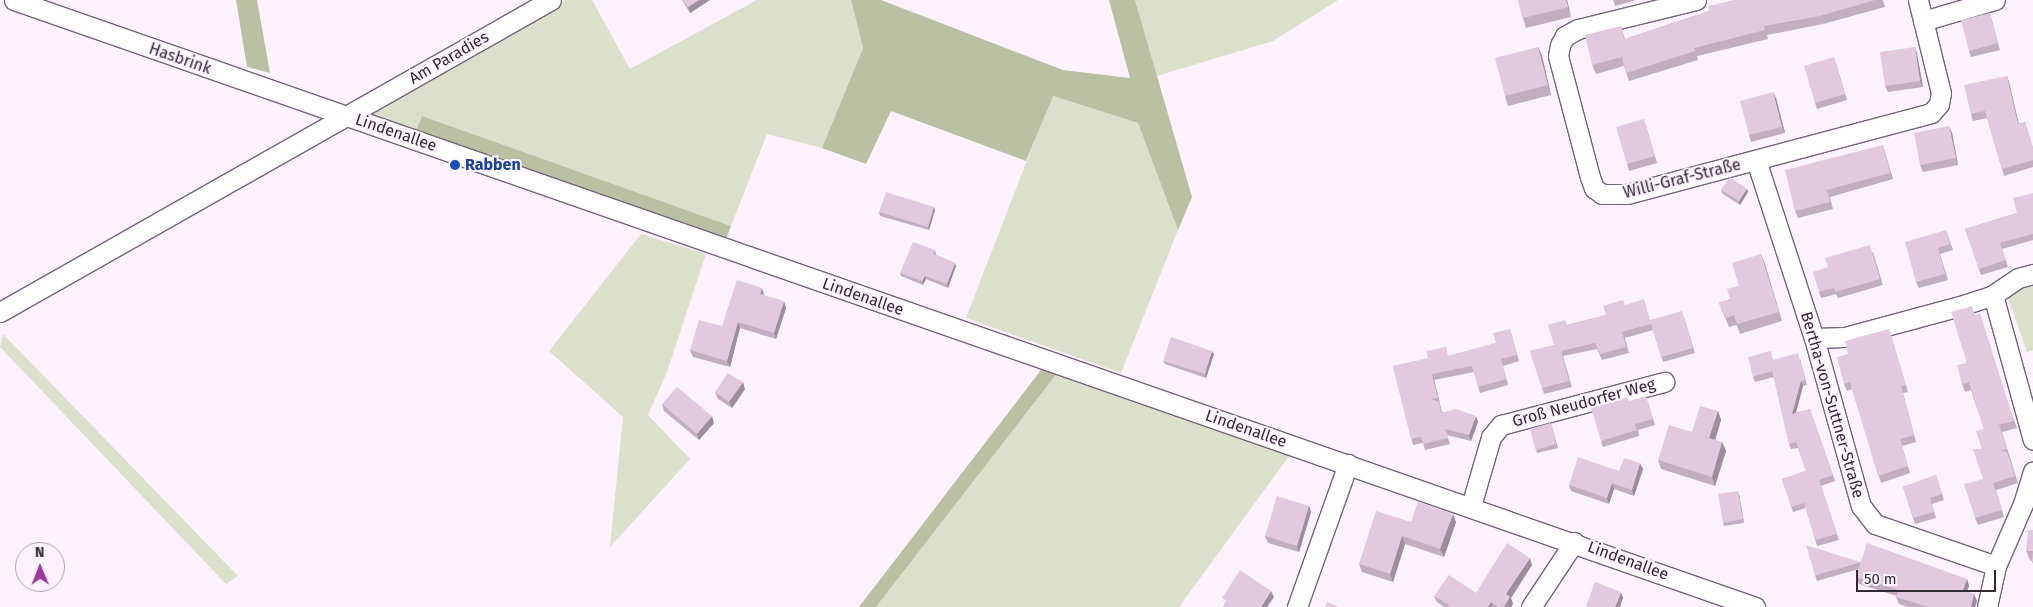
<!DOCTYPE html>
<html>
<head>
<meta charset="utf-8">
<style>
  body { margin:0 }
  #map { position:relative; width:2033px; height:607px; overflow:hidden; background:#fbf2fe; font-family:"Fira Sans",sans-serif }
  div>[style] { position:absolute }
  .green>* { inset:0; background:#dae0c9 }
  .forest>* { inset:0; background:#bac1a2 }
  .roads { filter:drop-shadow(1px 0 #76627d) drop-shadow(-1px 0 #76627d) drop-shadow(0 1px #76627d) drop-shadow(0 -1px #76627d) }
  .minor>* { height:19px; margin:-9.5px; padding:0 9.5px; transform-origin:9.5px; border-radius:9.5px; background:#fff }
  .wall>* { inset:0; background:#c2adc1 }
  .shaded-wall>* { inset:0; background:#9e8d9d }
  .building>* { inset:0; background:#e2c9e0 }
  .dots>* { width:14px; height:14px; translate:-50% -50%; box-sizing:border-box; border:2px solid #fbf2fe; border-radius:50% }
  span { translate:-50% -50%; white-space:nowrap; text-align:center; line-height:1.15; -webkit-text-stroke:4px #fbf2fe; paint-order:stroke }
  .street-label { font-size:16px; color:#322935 }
  .transit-label { font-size:16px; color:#164399; font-weight:700 }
  .left { translate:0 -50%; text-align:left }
  .north { position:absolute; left:15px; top:542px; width:50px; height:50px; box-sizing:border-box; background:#fbf2fe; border:1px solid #aba2ae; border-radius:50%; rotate:359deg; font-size:14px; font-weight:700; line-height:20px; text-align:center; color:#322935 }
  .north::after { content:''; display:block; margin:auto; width:18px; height:22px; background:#9e389c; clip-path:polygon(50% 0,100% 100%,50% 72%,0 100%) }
  .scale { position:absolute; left:1856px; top:570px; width:140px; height:22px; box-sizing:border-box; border:2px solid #322935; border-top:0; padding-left:6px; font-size:15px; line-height:18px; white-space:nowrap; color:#322935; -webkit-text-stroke:4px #fbf2fe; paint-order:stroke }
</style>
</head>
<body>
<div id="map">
  <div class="green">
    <div style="clip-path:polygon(566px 0,592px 0,630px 69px,757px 0,851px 0,863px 48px,822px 148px,767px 134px,731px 226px,422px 116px,416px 131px,366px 113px)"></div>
    <div style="clip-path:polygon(1135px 0,1338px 0,1273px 41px,1157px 76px)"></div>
    <div style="clip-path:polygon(1052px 96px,1138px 123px,1178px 230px,1121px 373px,966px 318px)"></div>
    <div style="clip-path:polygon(641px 234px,706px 254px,667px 372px,648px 415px,690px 459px,610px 547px,623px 417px,549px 351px)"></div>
    <div style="clip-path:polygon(2033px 276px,2033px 350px,2027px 352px,2008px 298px,2019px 280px)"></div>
    <div style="clip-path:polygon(3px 334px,238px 576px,226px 584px,0 347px)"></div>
    <div style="clip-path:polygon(1058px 372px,1292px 452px,1179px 607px,876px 607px)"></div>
  </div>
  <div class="forest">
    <div style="clip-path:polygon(236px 0,257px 0,270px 73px,247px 67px)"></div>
    <div style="clip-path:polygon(851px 0,881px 0,1063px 70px,1130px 78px,1109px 0,1135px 0,1192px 197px,1178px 230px,1138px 123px,1053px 96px,1026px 161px,891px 111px,866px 164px,822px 148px,863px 48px)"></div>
    <div style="clip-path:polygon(422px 116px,731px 226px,726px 239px,416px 131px)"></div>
    <div style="clip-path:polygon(1041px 370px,1058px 372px,876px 607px,859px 607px)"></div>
  </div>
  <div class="roads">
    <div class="minor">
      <div style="left:14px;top:0;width:1844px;rotate:19.22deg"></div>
      <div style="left:1696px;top:0;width:122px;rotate:166.2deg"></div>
      <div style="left:1578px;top:29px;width:15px;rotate:152deg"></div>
      <div style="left:1565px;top:36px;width:10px;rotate:119deg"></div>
      <div style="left:1560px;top:45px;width:11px;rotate:100deg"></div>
      <div style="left:1558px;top:56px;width:125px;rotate:75.2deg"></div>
      <div style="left:1590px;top:177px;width:12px;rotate:70deg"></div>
      <div style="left:1594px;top:188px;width:10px;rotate:37deg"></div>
      <div style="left:1602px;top:194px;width:25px"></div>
      <div style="left:1627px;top:194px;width:315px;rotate:-14.9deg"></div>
      <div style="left:1931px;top:113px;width:12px;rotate:-48deg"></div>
      <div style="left:1939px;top:104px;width:11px;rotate:-80deg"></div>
      <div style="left:1941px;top:93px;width:96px;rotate:-103.9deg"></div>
      <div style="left:1923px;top:21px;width:75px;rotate:-16.3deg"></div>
      <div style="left:1756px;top:160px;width:187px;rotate:72deg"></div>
      <div style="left:1814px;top:338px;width:174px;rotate:74.4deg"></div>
      <div style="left:1861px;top:506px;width:23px;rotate:52deg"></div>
      <div style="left:1875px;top:524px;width:128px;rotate:19.1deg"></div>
      <div style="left:1993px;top:295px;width:150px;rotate:74.6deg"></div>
      <div style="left:0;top:312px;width:633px;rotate:-29.52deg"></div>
      <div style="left:1814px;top:338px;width:31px;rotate:-2deg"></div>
      <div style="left:1845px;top:337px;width:119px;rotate:-15.1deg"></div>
      <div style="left:1960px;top:306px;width:35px;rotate:-18deg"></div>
      <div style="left:1993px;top:295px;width:30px;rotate:-34deg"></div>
      <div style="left:2018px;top:278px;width:16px;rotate:-15deg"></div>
      <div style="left:1471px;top:506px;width:72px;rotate:-73.8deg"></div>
      <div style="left:1491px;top:437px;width:16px;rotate:-50deg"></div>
      <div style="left:1501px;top:425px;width:169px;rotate:-14.8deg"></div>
      <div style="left:1297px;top:607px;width:152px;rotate:-70.4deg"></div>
      <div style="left:1531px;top:607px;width:78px;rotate:-56.5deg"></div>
      <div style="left:1987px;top:607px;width:42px;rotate:-77.6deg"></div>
      <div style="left:1996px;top:566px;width:68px;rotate:-66.5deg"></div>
      <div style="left:2023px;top:504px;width:34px;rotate:-73deg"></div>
    </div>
  </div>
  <div class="wall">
    <div style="clip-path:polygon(682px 0,710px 0,690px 13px)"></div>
    <div style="clip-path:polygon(1518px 0,1567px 0,1571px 17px,1526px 28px,1523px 18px)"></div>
    <div style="clip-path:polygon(1613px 0,1636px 0,1615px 6px)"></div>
    <div style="clip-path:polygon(1735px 0,1883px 0,1885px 7px,1823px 24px,1767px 35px,1768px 39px,1697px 56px,1698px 60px,1629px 81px,1624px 66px,1596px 74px,1592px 65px,1621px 26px,1625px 39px,1709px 11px)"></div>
    <div style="clip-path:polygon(1990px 13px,2000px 50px,1971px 57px,1969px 51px)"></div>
    <div style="clip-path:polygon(1538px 47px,1542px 56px,1551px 95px,1508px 106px,1505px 96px)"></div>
    <div style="clip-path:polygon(1915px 47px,1917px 54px,1923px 87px,1888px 92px,1885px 86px)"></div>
    <div style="clip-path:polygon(1836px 63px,1847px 100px,1817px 109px,1815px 103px)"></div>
    <div style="clip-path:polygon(2007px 76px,2009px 82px,2019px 124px,2025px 122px,2033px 148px,2033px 167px,2004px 176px,1987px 118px,1973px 121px,1971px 114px)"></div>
    <div style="clip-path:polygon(1776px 98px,1785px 133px,1751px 142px,1749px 135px)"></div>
    <div style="clip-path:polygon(1646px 126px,1657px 163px,1629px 171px,1627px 164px)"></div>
    <div style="clip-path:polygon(1952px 133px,1958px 165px,1923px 172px,1920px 165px)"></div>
    <div style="clip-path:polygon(1883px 145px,1893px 179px,1830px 197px,1833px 209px,1798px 218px,1795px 211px)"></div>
    <div style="clip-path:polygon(1747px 189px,1748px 192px,1740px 205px,1723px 194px,1721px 190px)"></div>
    <div style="clip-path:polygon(2033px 193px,2033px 240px,2002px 249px,2008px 267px,1981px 275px,1965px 229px,2017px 213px)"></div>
    <div style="clip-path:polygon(934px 207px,935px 210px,929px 230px,880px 216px,879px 212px)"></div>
    <div style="clip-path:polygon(1946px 230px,1953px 250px,1940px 254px,1948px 280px,1919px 288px,1916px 282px)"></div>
    <div style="clip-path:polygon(935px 250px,936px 254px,936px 255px,955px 263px,956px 266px,948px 288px,926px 279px,923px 285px,901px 276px,900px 273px)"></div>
    <div style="clip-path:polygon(1873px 252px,1883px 285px,1838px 298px,1836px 294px,1821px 298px,1819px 292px,1828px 267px)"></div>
    <div style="clip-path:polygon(1761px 254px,1782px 321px,1740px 334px,1737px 325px,1729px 327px,1719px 303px,1730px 299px)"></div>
    <div style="clip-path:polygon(764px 295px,786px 308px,776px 339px,740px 328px,730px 367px,693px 357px,690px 350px)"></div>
    <div style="clip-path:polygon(1625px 305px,1650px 320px,1684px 317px,1695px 353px,1663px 362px,1653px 330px,1625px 338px,1629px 353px,1602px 360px,1597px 349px,1563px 356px,1572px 387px,1544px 394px,1530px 351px,1554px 345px,1567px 325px,1606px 315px)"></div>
    <div style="clip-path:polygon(1975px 315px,2017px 428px,2002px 432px,2018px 483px,1996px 490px,2004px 517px,1978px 525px,1975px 518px,1983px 479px,1982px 449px,1984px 429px,1971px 390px,1965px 392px,1962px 384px)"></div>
    <div style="clip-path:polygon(1510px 329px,1519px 361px,1503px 366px,1508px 385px,1480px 393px,1474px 372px,1434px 380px,1442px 412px,1478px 422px,1471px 441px,1447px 435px,1450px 444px,1425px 450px,1423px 443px,1413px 445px,1393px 366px,1449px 356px,1496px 343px)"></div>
    <div style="clip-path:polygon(1891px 336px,1908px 392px,1903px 393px,1916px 442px,1902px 446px,1910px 473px,1881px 483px,1852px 389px,1847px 391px,1844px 384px,1848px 354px)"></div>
    <div style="clip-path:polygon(1214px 354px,1206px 378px,1165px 364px,1163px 361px)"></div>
    <div style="clip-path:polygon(1800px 359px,1807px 385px,1803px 386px,1796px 413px,1810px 409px,1835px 481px,1821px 486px,1839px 540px,1817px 546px,1806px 508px,1793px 512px,1782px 479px,1806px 471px,1798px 448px,1791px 449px,1789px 444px,1774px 377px,1755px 382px,1753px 377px,1774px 360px)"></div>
    <div style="clip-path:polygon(745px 389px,732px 408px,718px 399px,715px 392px)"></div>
    <div style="clip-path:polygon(1629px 401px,1648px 402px,1655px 425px,1638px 430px,1639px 436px,1603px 447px,1601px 441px)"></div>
    <div style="clip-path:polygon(662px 404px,714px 423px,699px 440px,664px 411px)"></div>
    <div style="clip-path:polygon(1718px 411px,1721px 420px,1715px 440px,1722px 442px,1726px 451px,1715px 486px,1661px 469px,1658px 460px)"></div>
    <div style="clip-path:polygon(1551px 423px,1558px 448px,1537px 453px,1530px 429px)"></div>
    <div style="clip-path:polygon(1643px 469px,1634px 496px,1614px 489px,1609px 504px,1571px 491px,1569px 485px,1619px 471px)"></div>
    <div style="clip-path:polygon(1936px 475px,1944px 500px,1932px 504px,1936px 518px,1915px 524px,1903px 487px)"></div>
    <div style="clip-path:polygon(1739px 494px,1744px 523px,1724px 526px,1723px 523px)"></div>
    <div style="clip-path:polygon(1309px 506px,1311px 512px,1299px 552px,1268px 543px,1265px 536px)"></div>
    <div style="clip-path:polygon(1411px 522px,1456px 522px,1444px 557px,1405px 544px,1393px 582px,1362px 572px,1359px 564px)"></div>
    <div style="clip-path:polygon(2033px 530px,2033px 564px,2032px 561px,2030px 560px,2026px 551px)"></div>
    <div style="clip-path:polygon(1860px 562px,1967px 579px,1969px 586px,1967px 591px,1977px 601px,1975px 607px,1908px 607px,1899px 604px,1896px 597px,1897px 596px,1859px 584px,1856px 577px,1859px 569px,1817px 581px,1815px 575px)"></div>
    <div style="clip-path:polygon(1532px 565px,1511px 598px,1513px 604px,1511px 607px,1444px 607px,1437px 602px,1434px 596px,1476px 593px)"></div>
  </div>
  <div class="shaded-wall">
    <div style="clip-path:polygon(699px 0,710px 0,690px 13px,688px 7px)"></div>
    <div style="clip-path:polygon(1566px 0,1567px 0,1571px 17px,1568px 7px)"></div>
    <div style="clip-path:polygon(1538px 47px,1542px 56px,1551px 95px,1548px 85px)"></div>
    <div style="clip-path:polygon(1915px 47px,1917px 54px,1923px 87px,1920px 81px)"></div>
    <div style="clip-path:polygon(2007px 76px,2009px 82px,2020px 131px,2018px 124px)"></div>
    <div style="clip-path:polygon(1773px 92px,1776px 98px,1785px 133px,1782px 127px)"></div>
    <div style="clip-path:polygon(1949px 126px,1952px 133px,1958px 165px,1956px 158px)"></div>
    <div style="clip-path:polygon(1747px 189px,1748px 192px,1740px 205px,1739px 201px)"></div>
    <div style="clip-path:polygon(934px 207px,935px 210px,929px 230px,928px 227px)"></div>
    <div style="clip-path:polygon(1761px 254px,1765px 264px,1782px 321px,1779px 312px)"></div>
    <div style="clip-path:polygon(955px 263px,956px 266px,948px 288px,947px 284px)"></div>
    <div style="clip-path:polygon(925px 276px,926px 279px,923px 285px,922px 281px)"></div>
    <div style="clip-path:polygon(762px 288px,764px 295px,760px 294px)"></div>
    <div style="clip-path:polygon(784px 301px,786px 308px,776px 339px,774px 333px)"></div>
    <div style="clip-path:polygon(738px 322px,740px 328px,730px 367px,727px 361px)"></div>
    <div style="clip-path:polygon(1212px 351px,1214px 354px,1206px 378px,1205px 374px)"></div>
    <div style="clip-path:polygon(1432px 374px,1434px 380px,1440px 404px,1438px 398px)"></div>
    <div style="clip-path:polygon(1801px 381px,1803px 386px,1794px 420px,1792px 414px)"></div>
    <div style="clip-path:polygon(743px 382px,745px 389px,732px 408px,729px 402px)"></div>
    <div style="clip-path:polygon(1718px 411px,1721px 420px,1713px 447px,1709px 438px)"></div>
    <div style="clip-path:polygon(712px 416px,714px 423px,699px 440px,697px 434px)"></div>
    <div style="clip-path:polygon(1476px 416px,1478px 422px,1471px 441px,1469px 435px)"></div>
    <div style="clip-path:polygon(1722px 442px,1726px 451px,1715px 486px,1712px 477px)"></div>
    <div style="clip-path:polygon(1640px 463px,1643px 469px,1634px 496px,1632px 490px)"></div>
    <div style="clip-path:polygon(1612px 483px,1614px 489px,1609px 504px,1607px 498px)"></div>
    <div style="clip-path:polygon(1738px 491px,1739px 494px,1744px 523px,1743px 519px)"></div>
    <div style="clip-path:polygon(1309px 506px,1311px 512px,1299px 552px,1297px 546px)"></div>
    <div style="clip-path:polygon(1453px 514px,1456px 522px,1444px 557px,1440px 549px)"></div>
    <div style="clip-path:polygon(1402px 536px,1405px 544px,1393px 582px,1390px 574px)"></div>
    <div style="clip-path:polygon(1530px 558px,1532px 565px,1511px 598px,1513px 604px,1511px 607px,1504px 607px,1506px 594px)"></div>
    <div style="clip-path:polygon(1967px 579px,1969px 586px,1965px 597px,1963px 590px)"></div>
    <div style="clip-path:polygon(1271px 591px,1274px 597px,1267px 607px,1261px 607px)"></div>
    <div style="clip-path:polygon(1621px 592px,1623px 598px,1620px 607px,1615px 607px)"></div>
    <div style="clip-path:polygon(1974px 594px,1977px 601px,1975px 607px,1971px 607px)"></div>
    <div style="clip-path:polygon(1491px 602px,1493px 607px,1488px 607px)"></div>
  </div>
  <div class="building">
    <div style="clip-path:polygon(683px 0,699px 0,688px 7px)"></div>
    <div style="clip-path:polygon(1518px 0,1566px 0,1568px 7px,1523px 18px)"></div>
    <div style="clip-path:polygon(1735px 0,1875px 0,1820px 16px,1764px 26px,1765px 30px,1694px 48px,1695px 51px,1626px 73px,1622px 57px,1592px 65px,1585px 35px,1621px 26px,1624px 39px,1709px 11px,1708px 6px)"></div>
    <div style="clip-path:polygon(1990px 13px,1998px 43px,1969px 51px,1961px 20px)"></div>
    <div style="clip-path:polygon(1538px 47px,1548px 85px,1505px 96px,1495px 58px)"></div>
    <div style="clip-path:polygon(1915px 47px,1920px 81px,1885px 86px,1880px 52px)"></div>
    <div style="clip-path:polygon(1834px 57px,1845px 94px,1815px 103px,1804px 66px)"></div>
    <div style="clip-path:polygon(2007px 76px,2018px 124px,2025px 122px,2033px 149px,2033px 160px,2002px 169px,1985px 111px,1971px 114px,1964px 85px)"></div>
    <div style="clip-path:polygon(1773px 92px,1782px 127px,1749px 135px,1740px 101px)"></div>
    <div style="clip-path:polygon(1644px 119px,1655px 156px,1627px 164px,1616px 127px)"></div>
    <div style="clip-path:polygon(1949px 126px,1956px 158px,1920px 165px,1914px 133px)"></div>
    <div style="clip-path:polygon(1883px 145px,1890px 173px,1827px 190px,1830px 202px,1795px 211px,1785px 170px)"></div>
    <div style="clip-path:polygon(1730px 177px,1747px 189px,1739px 201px,1721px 190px)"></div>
    <div style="clip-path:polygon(886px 192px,934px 207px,928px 227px,879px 212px)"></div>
    <div style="clip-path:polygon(2033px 193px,2033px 234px,2000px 243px,2006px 260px,1979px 269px,1965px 229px,2017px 213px,2013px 198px)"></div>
    <div style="clip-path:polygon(1946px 230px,1950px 244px,1938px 248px,1945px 274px,1916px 282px,1905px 242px)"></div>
    <div style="clip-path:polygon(913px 242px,935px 250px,933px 254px,955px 263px,947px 284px,925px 276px,922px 281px,900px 273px)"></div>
    <div style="clip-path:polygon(1870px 245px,1880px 279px,1835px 292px,1834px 288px,1819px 292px,1813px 272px,1828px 267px,1825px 258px)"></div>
    <div style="clip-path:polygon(1761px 254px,1779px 312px,1737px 324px,1734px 315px,1726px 318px,1719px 303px,1730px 299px,1727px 289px,1739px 286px,1732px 263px)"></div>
    <div style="clip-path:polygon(737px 280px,762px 288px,760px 294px,784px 301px,774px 333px,738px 322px,727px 361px,690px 350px,699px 320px,722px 326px)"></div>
    <div style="clip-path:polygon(1644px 299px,1650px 320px,1682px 311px,1693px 348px,1661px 357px,1651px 324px,1622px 332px,1626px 347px,1600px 354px,1595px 343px,1561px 351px,1569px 381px,1542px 388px,1530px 351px,1554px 345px,1548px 325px,1565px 320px,1567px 325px,1606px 315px,1603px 306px,1623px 300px,1625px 305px)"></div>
    <div style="clip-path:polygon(1972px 306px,1975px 315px,1980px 313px,2014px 421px,1999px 425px,2007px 449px,2001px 451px,2007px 452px,2015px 476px,1993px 483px,2002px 510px,1975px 518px,1964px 484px,1983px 479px,1973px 449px,1982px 449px,1976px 431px,1984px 429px,1969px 382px,1962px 384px,1957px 365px,1967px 363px,1951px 312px)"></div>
    <div style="clip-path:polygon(1510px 329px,1517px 355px,1501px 359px,1506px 379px,1478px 387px,1472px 366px,1432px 374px,1438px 398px,1431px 399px,1439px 402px,1441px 413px,1456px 409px,1476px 416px,1469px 435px,1445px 429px,1448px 438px,1423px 444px,1421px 437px,1411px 439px,1393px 366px,1428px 358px,1426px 351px,1446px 347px,1448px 356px,1496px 343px,1493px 333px)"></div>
    <div style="clip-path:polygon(1889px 329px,1906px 385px,1901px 386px,1914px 435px,1900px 439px,1908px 466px,1878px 476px,1850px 382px,1844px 384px,1837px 357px,1848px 354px,1845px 341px)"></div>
    <div style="clip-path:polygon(1171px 337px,1212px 351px,1205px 374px,1163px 361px)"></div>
    <div style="clip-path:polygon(1771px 351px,1773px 360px,1798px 353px,1805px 380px,1801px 381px,1792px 414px,1810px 409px,1833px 475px,1819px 480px,1837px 534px,1815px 540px,1804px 503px,1791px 507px,1782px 479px,1806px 471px,1796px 442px,1789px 444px,1772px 371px,1753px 377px,1748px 357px)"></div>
    <div style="clip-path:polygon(728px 373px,743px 382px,729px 402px,715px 392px)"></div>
    <div style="clip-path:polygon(677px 387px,712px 416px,697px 434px,662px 404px)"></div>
    <div style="clip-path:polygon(1646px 396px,1653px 419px,1635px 424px,1637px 430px,1601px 441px,1591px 408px,1627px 397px,1629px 401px)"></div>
    <div style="clip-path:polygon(1700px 406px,1718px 411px,1709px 438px,1722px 442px,1712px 477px,1658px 460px,1669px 425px,1692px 432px)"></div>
    <div style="clip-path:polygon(1551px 423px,1556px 444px,1536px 450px,1530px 429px)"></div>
    <div style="clip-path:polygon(1578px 457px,1619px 471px,1624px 458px,1640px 463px,1632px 490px,1612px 483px,1607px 498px,1569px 485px)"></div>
    <div style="clip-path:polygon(1936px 475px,1942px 494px,1930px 498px,1934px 512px,1913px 518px,1903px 487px)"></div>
    <div style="clip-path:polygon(1738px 491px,1743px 519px,1723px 523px,1718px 494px)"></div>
    <div style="clip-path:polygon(1277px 496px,1309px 506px,1297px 546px,1265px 536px)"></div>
    <div style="clip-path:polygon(1418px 502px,1453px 514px,1440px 549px,1402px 536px,1390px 574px,1359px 564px,1376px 511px,1411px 522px)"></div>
    <div style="clip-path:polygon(2028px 530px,2033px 530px,2033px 561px,2032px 561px,2033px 551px,2026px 551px)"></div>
    <div style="clip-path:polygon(1507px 543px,1530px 558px,1506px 594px,1510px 597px,1504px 607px,1498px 607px,1491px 602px,1488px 607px,1448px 607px,1449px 605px,1434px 596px,1449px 575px,1476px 593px)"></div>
    <div style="clip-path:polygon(1867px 543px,1967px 579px,1963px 590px,1974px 594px,1971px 607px,1928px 607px,1896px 597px,1899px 590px,1856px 577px)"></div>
    <div style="clip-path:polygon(1806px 545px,1860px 562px,1815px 575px)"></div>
    <div style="clip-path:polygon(1240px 570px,1271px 591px,1261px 607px,1222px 607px,1226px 601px,1222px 598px)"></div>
    <div style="clip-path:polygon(1595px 582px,1621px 592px,1615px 607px,1589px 607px,1586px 606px)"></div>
    <div style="clip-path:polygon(1327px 602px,1339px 607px,1325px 607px)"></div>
  </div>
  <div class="dots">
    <div style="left:455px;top:165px;background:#1a4fb4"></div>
  </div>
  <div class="street-label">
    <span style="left:449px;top:58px;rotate:-30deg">Am Paradies</span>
    <span style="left:180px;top:59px;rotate:19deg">Hasbrink</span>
    <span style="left:396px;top:133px;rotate:19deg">Lindenallee</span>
    <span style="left:1682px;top:179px;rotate:-14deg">Willi-Graf-Straße</span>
    <span style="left:863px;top:297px;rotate:19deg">Lindenallee</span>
    <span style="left:1584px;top:403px;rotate:-15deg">Groß Neudorfer Weg</span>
    <span style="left:1832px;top:405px;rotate:74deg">Bertha-von-Suttner-Straße</span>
    <span style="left:1246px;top:429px;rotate:19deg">Lindenallee</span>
    <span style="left:1628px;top:561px;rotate:20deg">Lindenallee</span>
  </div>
  <div class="transit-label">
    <span class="left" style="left:465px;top:165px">Rabben</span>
  </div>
  <div class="north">N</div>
  <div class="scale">50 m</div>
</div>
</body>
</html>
